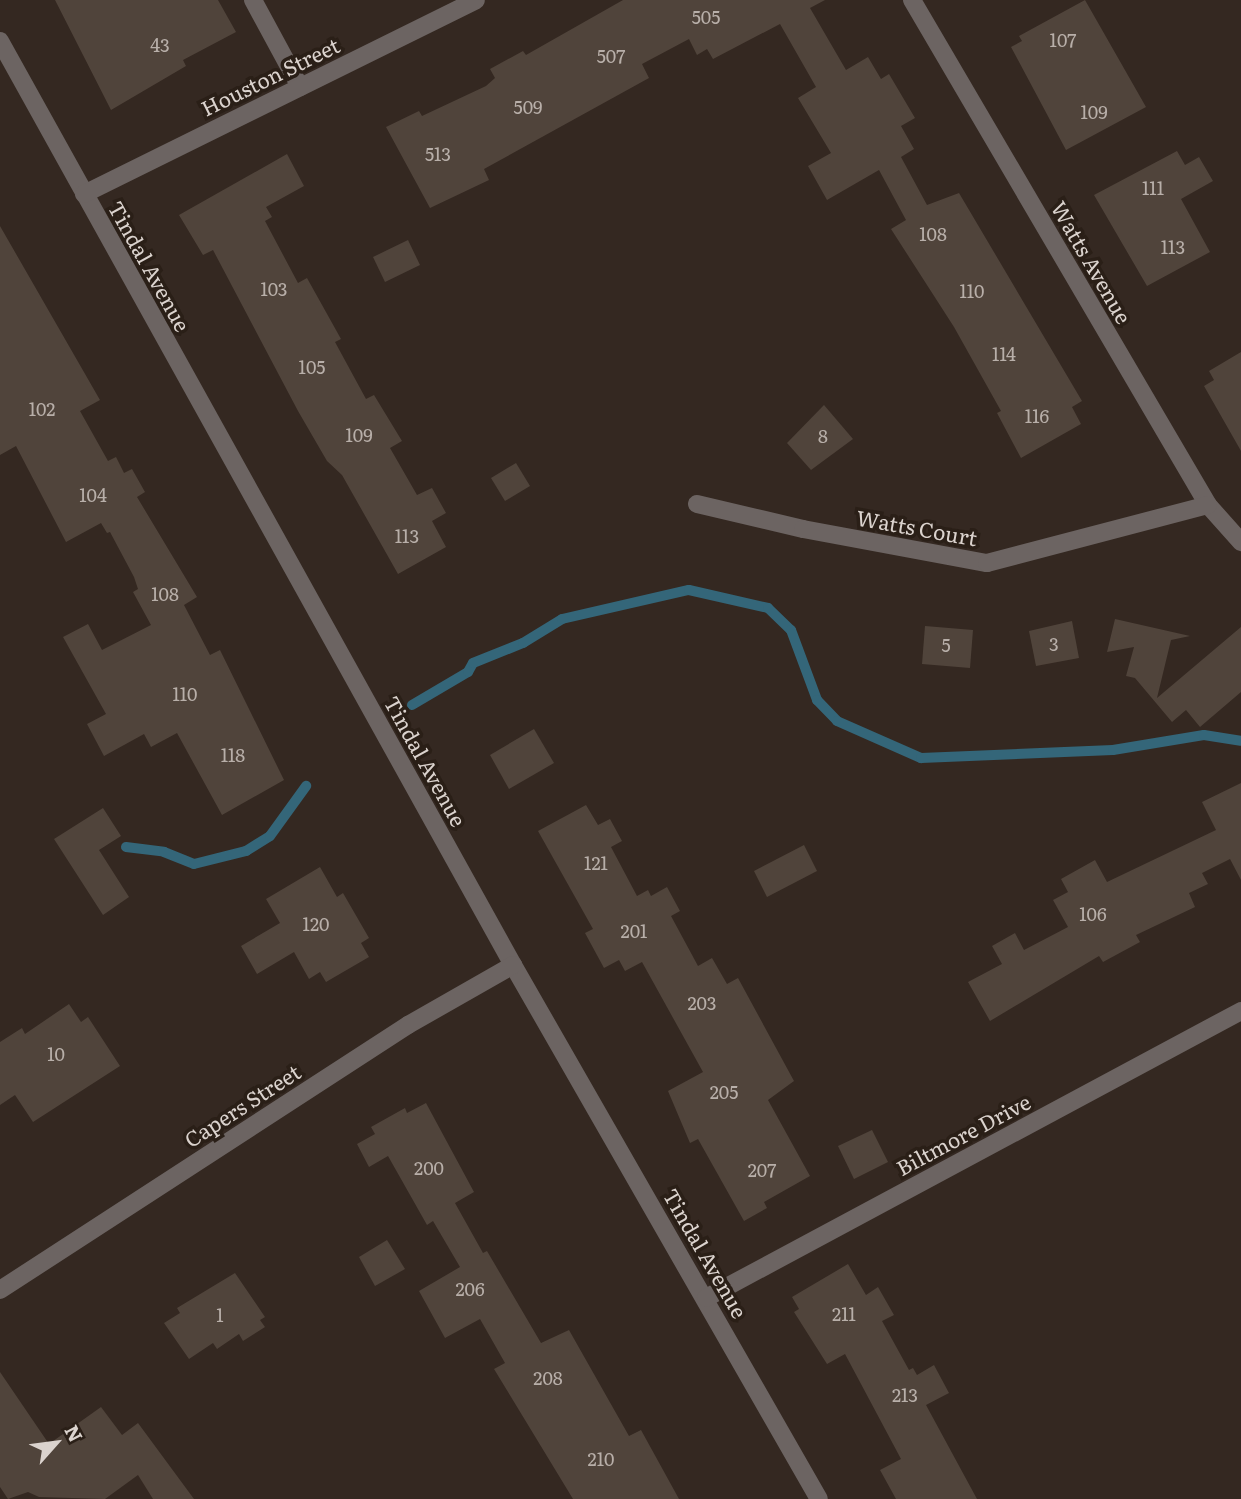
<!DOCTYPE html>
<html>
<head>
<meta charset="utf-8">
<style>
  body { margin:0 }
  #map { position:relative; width:1241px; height:1499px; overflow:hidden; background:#342821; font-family:Literata,serif }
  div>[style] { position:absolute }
  .stream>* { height:10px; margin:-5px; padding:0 5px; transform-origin:5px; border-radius:5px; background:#346679 }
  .building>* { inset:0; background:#50443b }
  .minor>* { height:18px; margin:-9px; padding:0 9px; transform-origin:9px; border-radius:9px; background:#6c6462 }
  span { translate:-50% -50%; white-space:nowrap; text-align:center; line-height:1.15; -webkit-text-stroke:7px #2a1f17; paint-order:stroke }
  .number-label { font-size:18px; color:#b8afa9 }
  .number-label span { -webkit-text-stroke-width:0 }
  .street-label { font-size:21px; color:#dbd3ce }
  .north { position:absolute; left:21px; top:1408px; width:70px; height:70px; -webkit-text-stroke:5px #2a1f17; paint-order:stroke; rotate:62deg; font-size:19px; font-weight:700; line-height:28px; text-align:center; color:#dbd3ce }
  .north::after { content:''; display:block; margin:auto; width:24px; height:32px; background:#dbd3ce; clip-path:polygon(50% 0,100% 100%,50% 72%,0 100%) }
</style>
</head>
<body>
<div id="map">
  <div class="stream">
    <div style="left:412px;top:705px;width:65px;rotate:-30.5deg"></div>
    <div style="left:468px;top:672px;width:10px;rotate:-61deg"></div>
    <div style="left:473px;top:663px;width:54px;rotate:-21.8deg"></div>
    <div style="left:523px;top:643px;width:46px;rotate:-31.6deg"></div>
    <div style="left:562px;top:619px;width:130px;rotate:-12.9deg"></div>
    <div style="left:689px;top:590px;width:81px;rotate:12.8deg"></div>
    <div style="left:768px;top:608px;width:32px;rotate:44deg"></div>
    <div style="left:791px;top:630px;width:75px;rotate:69.6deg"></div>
    <div style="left:817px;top:700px;width:29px;rotate:46deg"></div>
    <div style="left:837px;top:721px;width:92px;rotate:23.8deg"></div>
    <div style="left:921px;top:758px;width:192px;rotate:-2.4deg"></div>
    <div style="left:1113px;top:750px;width:92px;rotate:-9.4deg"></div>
    <div style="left:1204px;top:735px;width:37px;rotate:9deg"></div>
    <div style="left:126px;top:847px;width:38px;rotate:7deg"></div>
    <div style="left:164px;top:852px;width:32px;rotate:22deg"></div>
    <div style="left:194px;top:864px;width:54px;rotate:-14deg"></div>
    <div style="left:246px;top:851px;width:28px;rotate:-32deg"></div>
    <div style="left:270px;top:836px;width:62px;rotate:-54.2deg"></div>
  </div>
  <div class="building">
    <div style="clip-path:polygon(55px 0,218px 0,236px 32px,183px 60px,186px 66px,111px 110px)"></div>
    <div style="clip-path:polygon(623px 0,825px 0,810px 8px,846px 70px,868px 57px,881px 79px,889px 74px,915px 118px,901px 126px,914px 149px,901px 157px,927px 205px,959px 193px,1082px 401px,1072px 407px,1081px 424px,1021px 458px,997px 413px,1001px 411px,954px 327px,891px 229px,906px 220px,879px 170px,827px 200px,808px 166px,831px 153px,798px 98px,816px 87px,780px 24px,713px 59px,707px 49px,697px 55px,689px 39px,642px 64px,649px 78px,484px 169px,489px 180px,430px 208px,386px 127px,419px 111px,422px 116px,486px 86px,495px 78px,490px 69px,523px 51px,526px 55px)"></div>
    <div style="clip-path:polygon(1085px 0,1146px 107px,1066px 150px,1011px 47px,1022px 41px,1019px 36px)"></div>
    <div style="clip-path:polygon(1177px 151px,1185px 165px,1199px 157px,1213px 181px,1181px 199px,1210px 252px,1147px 286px,1094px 195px)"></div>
    <div style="clip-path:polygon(287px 154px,304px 186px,266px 207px,272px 217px,265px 221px,298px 283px,307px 278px,341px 339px,335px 342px,366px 399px,374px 395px,402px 441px,390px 448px,417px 495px,432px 488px,446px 513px,432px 521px,446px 547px,398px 574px,342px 475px,327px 461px,298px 411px,213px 250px,203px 255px,179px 215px)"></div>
    <div style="clip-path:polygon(0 226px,100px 400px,80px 411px,108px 461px,116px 457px,124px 473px,132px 469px,145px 492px,137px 497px,197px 597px,184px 605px,210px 655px,220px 650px,284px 780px,222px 815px,177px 733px,151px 747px,144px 734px,104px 756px,87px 724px,106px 714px,63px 637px,88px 624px,102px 650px,151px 625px,133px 592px,138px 589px,134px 577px,110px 532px,107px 533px,101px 523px,66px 542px,16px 446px,0 455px)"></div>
    <div style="clip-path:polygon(408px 240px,420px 265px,385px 282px,373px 257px)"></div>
    <div style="clip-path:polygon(1241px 352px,1241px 451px,1204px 386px,1214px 380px,1209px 371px)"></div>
    <div style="clip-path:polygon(824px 405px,853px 439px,811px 470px,787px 443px)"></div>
    <div style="clip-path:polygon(516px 463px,530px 486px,505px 501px,491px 478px)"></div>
    <div style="clip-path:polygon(1115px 619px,1190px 636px,1171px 640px,1157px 698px,1241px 627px,1241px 692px,1200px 727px,1186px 710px,1172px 722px,1135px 678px,1126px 676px,1134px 647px,1107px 652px)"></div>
    <div style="clip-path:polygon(1072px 621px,1079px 658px,1036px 666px,1029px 631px)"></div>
    <div style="clip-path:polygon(925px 626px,973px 630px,970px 668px,922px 664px)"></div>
    <div style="clip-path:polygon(534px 729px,554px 763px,509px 789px,490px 755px)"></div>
    <div style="clip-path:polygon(1241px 783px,1241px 880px,1230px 859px,1202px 873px,1208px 884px,1189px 893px,1195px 907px,1136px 935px,1140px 942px,1103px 962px,1099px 956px,990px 1021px,968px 982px,1002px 964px,992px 946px,1015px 933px,1024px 950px,1068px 927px,1053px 900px,1068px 892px,1061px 879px,1095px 860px,1107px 882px,1216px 830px,1202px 802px)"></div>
    <div style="clip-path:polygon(586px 805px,598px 825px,610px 819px,622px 841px,611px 847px,637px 896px,648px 890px,651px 896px,667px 887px,680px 911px,671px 916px,698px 966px,712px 958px,727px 984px,738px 978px,794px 1081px,768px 1100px,810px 1176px,764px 1202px,767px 1208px,744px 1221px,698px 1139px,690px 1143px,668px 1091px,703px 1072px,642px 962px,625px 971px,619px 960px,604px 968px,585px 933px,593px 929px,538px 831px)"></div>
    <div style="clip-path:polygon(103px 808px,121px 836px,99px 850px,129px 897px,103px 915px,54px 839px)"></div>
    <div style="clip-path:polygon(804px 845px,817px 871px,767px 897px,754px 871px)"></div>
    <div style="clip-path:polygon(320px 867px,337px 897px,343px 893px,369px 938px,361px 943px,369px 957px,326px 982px,320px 972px,309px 979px,294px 952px,257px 974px,241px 946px,280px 923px,266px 899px)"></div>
    <div style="clip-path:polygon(69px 1004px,81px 1022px,88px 1017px,120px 1066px,33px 1122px,15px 1095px,0 1105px,0 1042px,22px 1028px,25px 1034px)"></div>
    <div style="clip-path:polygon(426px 1103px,474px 1192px,455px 1203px,483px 1253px,487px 1251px,541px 1343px,569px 1330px,629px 1436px,641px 1430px,679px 1499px,573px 1499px,494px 1369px,505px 1363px,480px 1319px,445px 1338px,419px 1291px,460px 1267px,433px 1221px,427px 1225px,388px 1156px,369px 1167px,357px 1144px,375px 1134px,371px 1127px,405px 1108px,407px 1113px)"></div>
    <div style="clip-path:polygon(872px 1130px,888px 1162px,854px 1179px,838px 1146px)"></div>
    <div style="clip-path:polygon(387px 1240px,405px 1269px,375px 1286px,359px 1257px)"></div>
    <div style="clip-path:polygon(848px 1264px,866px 1295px,878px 1287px,894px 1315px,882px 1321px,909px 1370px,913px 1368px,917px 1375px,934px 1365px,949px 1393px,926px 1405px,977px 1499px,896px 1499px,880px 1470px,901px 1459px,845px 1354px,827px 1364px,794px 1312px,799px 1309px,792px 1297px)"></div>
    <div style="clip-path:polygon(235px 1273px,265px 1317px,260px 1320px,265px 1327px,243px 1341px,239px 1334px,217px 1349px,213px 1343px,189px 1359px,164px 1323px,180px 1313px,177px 1308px)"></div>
    <div style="clip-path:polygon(0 1372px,49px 1444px,101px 1407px,122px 1435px,138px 1423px,194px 1499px,153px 1499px,138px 1475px,105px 1499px,39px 1497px,28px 1492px,8px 1499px,0 1487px)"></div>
  </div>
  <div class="minor">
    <div style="left:253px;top:0;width:99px;rotate:61.6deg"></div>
    <div style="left:912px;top:0;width:585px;rotate:59.62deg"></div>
    <div style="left:1208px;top:505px;width:50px;rotate:48.3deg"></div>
    <div style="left:0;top:41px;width:1057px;rotate:60.96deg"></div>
    <div style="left:513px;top:965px;width:615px;rotate:60.19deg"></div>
    <div style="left:84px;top:194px;width:437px;rotate:-26.3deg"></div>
    <div style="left:697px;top:504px;width:109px;rotate:13.3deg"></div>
    <div style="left:803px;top:529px;width:187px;rotate:10.5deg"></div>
    <div style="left:987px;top:563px;width:228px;rotate:-14.7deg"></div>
    <div style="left:0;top:1290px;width:487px;rotate:-33deg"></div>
    <div style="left:408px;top:1025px;width:121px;rotate:-29.7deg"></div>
    <div style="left:706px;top:1298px;width:607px;rotate:-28.21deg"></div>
  </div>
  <div class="number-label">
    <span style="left:706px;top:17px">505</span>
    <span style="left:1063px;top:40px">107</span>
    <span style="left:160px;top:45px">43</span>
    <span style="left:611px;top:56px">507</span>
    <span style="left:528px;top:107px">509</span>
    <span style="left:1094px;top:112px">109</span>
    <span style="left:438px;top:154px">513</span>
    <span style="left:1153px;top:188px">111</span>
    <span style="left:933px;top:234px">108</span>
    <span style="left:1173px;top:247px">113</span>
    <span style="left:274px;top:289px">103</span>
    <span style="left:972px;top:291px">110</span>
    <span style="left:1004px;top:354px">114</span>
    <span style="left:312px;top:367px">105</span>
    <span style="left:42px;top:409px">102</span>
    <span style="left:1037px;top:416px">116</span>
    <span style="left:359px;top:435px">109</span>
    <span style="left:823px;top:436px">8</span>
    <span style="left:93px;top:495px">104</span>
    <span style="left:407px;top:536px">113</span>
    <span style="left:165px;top:594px">108</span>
    <span style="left:1054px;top:644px">3</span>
    <span style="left:946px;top:645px">5</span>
    <span style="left:185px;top:694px">110</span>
    <span style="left:233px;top:755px">118</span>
    <span style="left:596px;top:863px">121</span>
    <span style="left:1093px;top:914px">106</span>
    <span style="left:316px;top:924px">120</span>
    <span style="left:634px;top:931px">201</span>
    <span style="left:702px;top:1003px">203</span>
    <span style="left:56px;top:1054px">10</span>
    <span style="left:724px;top:1092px">205</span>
    <span style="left:429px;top:1168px">200</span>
    <span style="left:762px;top:1170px">207</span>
    <span style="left:470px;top:1289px">206</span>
    <span style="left:844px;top:1314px">211</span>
    <span style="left:220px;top:1315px">1</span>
    <span style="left:548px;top:1378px">208</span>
    <span style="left:905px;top:1395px">213</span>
    <span style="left:601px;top:1459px">210</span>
  </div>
  <div class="street-label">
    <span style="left:270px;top:76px;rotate:-26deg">Houston Street</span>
    <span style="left:1092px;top:262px;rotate:60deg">Watts Avenue</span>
    <span style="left:150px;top:266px;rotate:61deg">Tindal Avenue</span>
    <span style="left:917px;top:527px;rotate:10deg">Watts Court</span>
    <span style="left:426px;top:761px;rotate:61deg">Tindal Avenue</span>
    <span style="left:242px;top:1105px;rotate:-33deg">Capers Street</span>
    <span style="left:963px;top:1134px;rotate:-28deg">Biltmore Drive</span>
    <span style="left:706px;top:1253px;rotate:60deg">Tindal Avenue</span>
  </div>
  <div class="north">N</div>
</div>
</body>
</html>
